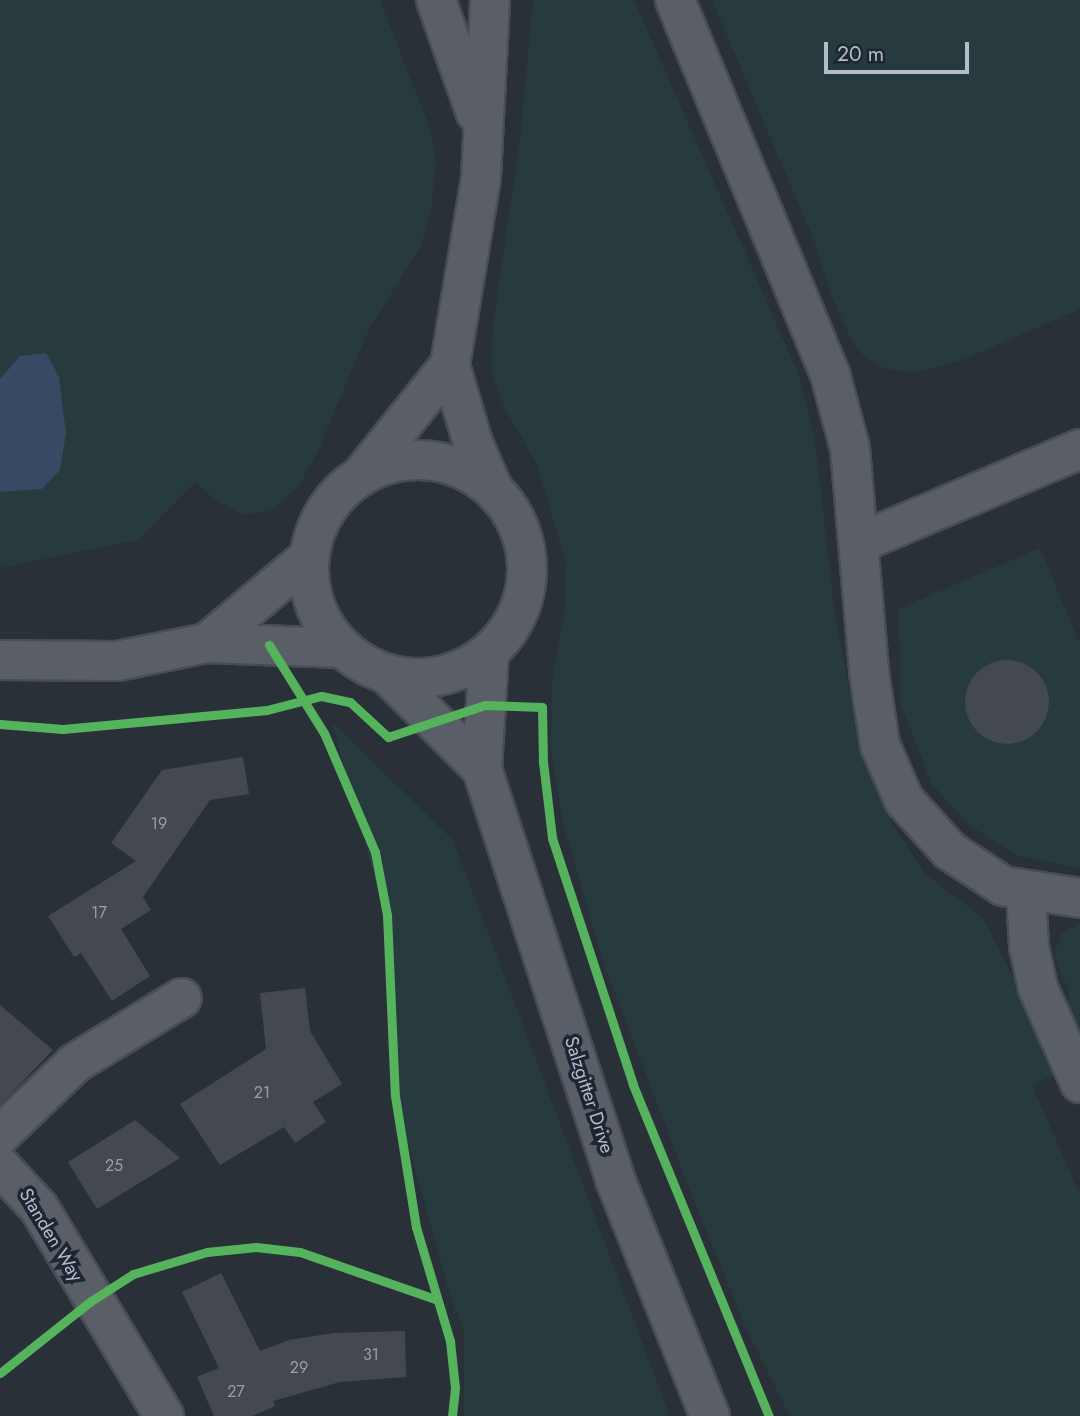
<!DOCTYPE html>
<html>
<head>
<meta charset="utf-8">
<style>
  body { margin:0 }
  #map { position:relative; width:1080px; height:1416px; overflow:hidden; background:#2a3038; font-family:Jost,sans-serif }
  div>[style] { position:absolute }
  .green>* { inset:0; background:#273a3e }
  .water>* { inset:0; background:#384963 }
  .building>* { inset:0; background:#444950 }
  .round { border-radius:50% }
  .roads { filter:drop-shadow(2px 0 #484c53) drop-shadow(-2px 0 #484c53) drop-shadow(0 2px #484c53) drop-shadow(0 -2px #484c53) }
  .minor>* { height:38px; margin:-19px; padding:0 19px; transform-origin:19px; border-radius:19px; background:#5a5e66 }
  .minor>.ring { margin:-19px; padding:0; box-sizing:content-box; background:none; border:38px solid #5a5e66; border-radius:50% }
  .cycleway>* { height:9px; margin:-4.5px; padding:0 4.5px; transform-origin:4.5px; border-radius:4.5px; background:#56b35d }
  span { translate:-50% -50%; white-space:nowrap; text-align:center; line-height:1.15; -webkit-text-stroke:7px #1d2633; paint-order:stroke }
  .number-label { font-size:16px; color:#989fab }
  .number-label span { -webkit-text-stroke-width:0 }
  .street-label { font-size:19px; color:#b4bcc9 }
  .scale { position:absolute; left:824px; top:42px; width:145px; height:32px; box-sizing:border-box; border:4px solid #b4bcc9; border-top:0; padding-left:9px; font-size:21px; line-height:24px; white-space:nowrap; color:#b4bcc9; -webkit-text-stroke:5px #1d2633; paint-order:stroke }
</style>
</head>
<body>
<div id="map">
  <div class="green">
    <div style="clip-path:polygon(0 0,380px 0,431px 131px,436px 159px,431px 211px,420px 248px,369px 329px,318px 451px,299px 486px,271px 511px,245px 515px,216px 500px,195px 482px,138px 540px,0 568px,0 492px,42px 489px,20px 356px,0 379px)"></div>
    <div style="clip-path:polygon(533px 0,634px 0,798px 373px,815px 440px,835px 616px,854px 715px,886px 813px,925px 874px,983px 918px,1061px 1071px,1032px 1085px,1080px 1195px,1080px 1416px,790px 1416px,746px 1328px,687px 1183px,603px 961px,564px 827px,551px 750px,552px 679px,564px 616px,566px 563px,537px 464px,505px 409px,491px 369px,493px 325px,520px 140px)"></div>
    <div style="clip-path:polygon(712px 0,1080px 0,1080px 309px,965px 359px,913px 373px,884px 368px,865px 357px,853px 344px,832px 297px,815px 243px)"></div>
    <div style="clip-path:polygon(1040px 548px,1080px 644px,1080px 869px,1016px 855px,969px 825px,932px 784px,900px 703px,899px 609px)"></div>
    <div style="clip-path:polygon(332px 722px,453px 840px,670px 1416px,464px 1416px,464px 1330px,451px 1298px,397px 1104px,388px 928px)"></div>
    <div style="clip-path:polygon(1080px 924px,1080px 1034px,1071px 1034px,1066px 1015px,1069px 992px,1054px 954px,1062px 933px)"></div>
  </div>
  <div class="water">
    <div style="clip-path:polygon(46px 353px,59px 377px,66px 433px,60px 470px,42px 489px,0 492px,0 379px,20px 356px)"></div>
  </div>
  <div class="building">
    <div class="round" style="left:965px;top:660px;width:84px;height:84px"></div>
    <div style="clip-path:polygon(243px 757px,249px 794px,210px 800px,143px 897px,151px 910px,121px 929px,150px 976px,112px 1001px,81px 953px,74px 957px,48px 916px,136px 861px,111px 843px,162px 770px)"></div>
    <div style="clip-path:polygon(305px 988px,310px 1031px,342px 1084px,313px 1102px,326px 1122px,295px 1143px,284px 1127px,220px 1165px,180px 1104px,266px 1049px,260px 993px)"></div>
    <div style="clip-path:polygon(0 1005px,53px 1050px,0 1105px)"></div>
    <div style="clip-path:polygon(135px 1120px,180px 1158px,97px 1209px,68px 1162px)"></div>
    <div style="clip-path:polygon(221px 1273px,260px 1351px,289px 1340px,334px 1333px,405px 1331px,406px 1377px,340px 1382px,273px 1401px,275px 1406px,252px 1416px,214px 1416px,197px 1377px,219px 1368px,182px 1292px)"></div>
  </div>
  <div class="roads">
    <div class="minor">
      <div style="left:436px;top:0;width:120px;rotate:70.5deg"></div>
      <div style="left:490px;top:0;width:178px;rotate:92.9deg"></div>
      <div style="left:481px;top:178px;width:190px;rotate:99.4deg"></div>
      <div style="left:450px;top:365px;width:81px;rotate:73.6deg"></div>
      <div style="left:473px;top:443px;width:50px;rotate:66.5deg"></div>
      <div style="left:675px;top:0;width:405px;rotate:67.5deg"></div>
      <div style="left:830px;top:374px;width:77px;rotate:74.9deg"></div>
      <div style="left:850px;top:448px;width:232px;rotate:85.1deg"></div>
      <div style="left:870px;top:679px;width:67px;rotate:81.4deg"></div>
      <div style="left:880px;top:745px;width:60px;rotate:66.4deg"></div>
      <div style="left:904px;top:800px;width:69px;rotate:48deg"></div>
      <div style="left:950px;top:851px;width:64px;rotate:33.4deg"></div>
      <div style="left:1003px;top:886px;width:78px;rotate:8.9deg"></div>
      <div class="ring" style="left:309px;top:460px;width:180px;height:180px"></div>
      <div style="left:361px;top:476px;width:142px;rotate:-51.3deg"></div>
      <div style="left:861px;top:542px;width:238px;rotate:-23deg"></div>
      <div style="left:207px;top:643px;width:133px;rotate:-40.1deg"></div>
      <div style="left:489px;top:652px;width:117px;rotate:93.4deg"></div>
      <div style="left:482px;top:769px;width:431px;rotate:72deg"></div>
      <div style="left:615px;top:1179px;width:255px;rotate:68.2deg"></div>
      <div style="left:0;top:660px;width:117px;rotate:0.5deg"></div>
      <div style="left:117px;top:661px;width:92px;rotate:-11.3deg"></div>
      <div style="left:207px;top:643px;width:134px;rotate:2.1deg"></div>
      <div style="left:387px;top:674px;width:134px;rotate:45deg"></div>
      <div style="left:1026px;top:891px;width:56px;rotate:86.9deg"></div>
      <div style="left:1029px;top:947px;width:42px;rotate:77.6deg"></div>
      <div style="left:1038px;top:988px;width:104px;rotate:66.1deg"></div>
      <div style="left:0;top:1135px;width:104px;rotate:-43.8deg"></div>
      <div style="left:75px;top:1063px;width:125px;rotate:-31.3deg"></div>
      <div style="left:0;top:1166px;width:57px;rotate:47.1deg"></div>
      <div style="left:39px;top:1208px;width:243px;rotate:59deg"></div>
    </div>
  </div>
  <div class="cycleway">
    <div style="left:269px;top:645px;width:104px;rotate:58deg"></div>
    <div style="left:324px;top:733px;width:129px;rotate:66.8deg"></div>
    <div style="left:375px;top:852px;width:64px;rotate:79.2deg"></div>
    <div style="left:387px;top:915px;width:181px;rotate:87.5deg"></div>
    <div style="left:395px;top:1096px;width:133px;rotate:80.9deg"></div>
    <div style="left:416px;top:1227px;width:119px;rotate:73.4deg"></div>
    <div style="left:450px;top:1341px;width:47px;rotate:83.9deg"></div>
    <div style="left:455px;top:1388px;width:28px;rotate:96deg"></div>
    <div style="left:0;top:724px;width:63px;rotate:4.5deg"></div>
    <div style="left:63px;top:729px;width:205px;rotate:-5.3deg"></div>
    <div style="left:267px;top:710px;width:56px;rotate:-14.5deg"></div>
    <div style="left:321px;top:696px;width:30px;rotate:12deg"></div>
    <div style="left:350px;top:702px;width:52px;rotate:42.6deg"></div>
    <div style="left:388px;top:737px;width:102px;rotate:-18.3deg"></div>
    <div style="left:485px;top:705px;width:57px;rotate:2deg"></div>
    <div style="left:542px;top:707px;width:55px;rotate:89deg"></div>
    <div style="left:543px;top:762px;width:77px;rotate:83.2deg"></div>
    <div style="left:552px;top:838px;width:260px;rotate:71.8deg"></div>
    <div style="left:633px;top:1085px;width:358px;rotate:67.7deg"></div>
    <div style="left:0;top:1373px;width:116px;rotate:-38.4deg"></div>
    <div style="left:91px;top:1301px;width:50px;rotate:-32.7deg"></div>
    <div style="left:133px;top:1274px;width:77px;rotate:-16.6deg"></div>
    <div style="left:207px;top:1252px;width:49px;rotate:-5.8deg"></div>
    <div style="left:256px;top:1247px;width:44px;rotate:6.5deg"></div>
    <div style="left:300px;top:1252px;width:143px;rotate:19.2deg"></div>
  </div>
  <div class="number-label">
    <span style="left:159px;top:824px">19</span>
    <span style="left:99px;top:913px">17</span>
    <span style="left:262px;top:1093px">21</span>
    <span style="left:114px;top:1166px">25</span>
    <span style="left:371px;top:1355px">31</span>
    <span style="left:299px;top:1368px">29</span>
    <span style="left:236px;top:1392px">27</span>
  </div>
  <div class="street-label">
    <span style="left:589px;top:1095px;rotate:72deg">Salzgitter Drive</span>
    <span style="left:51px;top:1235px;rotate:59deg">Standen Way</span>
  </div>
  <div class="scale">20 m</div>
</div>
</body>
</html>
